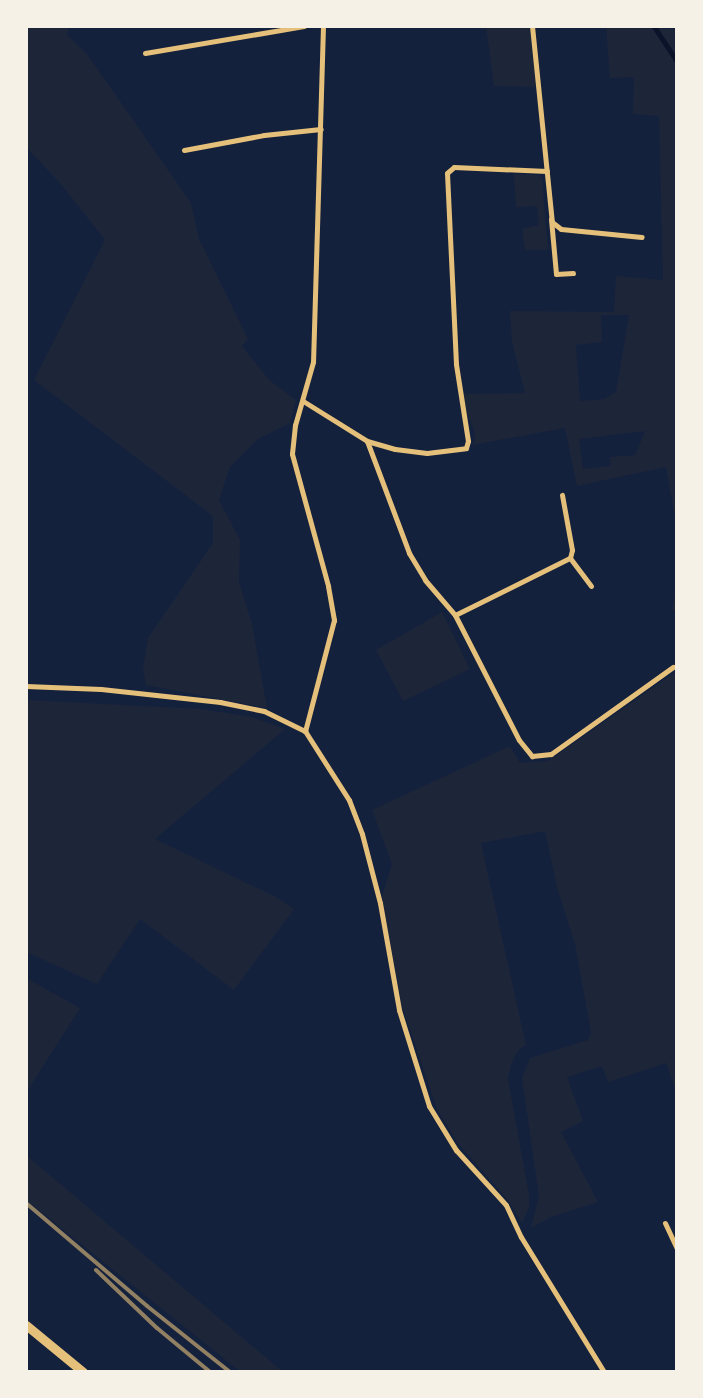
<!DOCTYPE html>
<html>
<head>
<meta charset="utf-8">
<style>
  body { margin:0 }
  #map { position:relative; width:703px; height:1398px; overflow:hidden; background:#14213d; font-family:"Golos Text",sans-serif }
  div>[style] { position:absolute }
  .green>* { inset:0; background:#1d2539 }
  .stream>* { height:4.5px; margin:-2.25px; padding:0 2.25px; transform-origin:2.25px; border-radius:2.25px; background:#0b132b }
  .minor>* { height:5px; margin:-2.5px; padding:0 2.5px; transform-origin:2.5px; border-radius:2.5px; background:#e5c07b }
  .tertiary>* { height:9px; margin:-4.5px; padding:0 4.5px; transform-origin:4.5px; border-radius:4.5px; background:#e5c07b }
  .rail>* { height:4px; margin:-2px; padding:0 2px; transform-origin:2px; border-radius:2px; background:#918062 }
  span { translate:-50% -50%; white-space:nowrap; text-align:center; line-height:1.15; -webkit-text-stroke:4.5px #f6f1e7; paint-order:stroke }
  .frame { position:absolute; inset:0; border:28px solid #f6f1e7; pointer-events:none }
</style>
</head>
<body>
<div id="map">
  <div class="green">
    <div style="clip-path:polygon(26px 26px,69px 26px,67px 35px,87px 54px,191px 203px,199px 239px,248px 339px,242px 346px,269px 380px,296px 400px,290px 423px,258px 439px,230px 467px,219px 500px,240px 540px,239px 582px,252px 624px,267px 708px,146px 685px,143px 668px,148px 638px,213px 543px,213px 516px,34px 380px,105px 240px,61px 184px,26px 147px)"></div>
    <div style="clip-path:polygon(486px 26px,530px 26px,536px 87px,494px 86px)"></div>
    <div style="clip-path:polygon(evenodd,606px 26px,677px 29px,677px 529px,666px 467px,577px 486px,565px 428px,472px 445px,475px 440px,474px 430px,464px 404px,463px 394px,525px 393px,512px 342px,510px 311px,614px 312px,616px 276px,663px 280px,659px 116px,633px 114px,634px 77px,610px 78px,606px 26px,601px 315px,629px 315px,616px 392px,604px 399px,580px 401px,576px 345px,602px 342px,601px 315px,606px 26px,645px 431px,635px 455px,610px 457px,611px 466px,583px 469px,579px 439px,645px 431px)"></div>
    <div style="clip-path:polygon(514px 174px,538px 175px,542px 178px,548px 250px,525px 250px,522px 229px,539px 225px,537px 206px,516px 207px)"></div>
    <div style="clip-path:polygon(677px 584px,677px 615px,672px 609px)"></div>
    <div style="clip-path:polygon(442px 612px,470px 669px,403px 701px,376px 650px)"></div>
    <div style="clip-path:polygon(677px 671px,677px 1093px,666px 1063px,608px 1082px,602px 1066px,567px 1077px,583px 1121px,561px 1132px,598px 1202px,551px 1217px,531px 1228px,539px 1196px,522px 1078px,530px 1058px,588px 1040px,591px 1032px,575px 944px,558px 891px,545px 831px,481px 843px,526px 1045px,518px 1050px,512px 1062px,508px 1079px,529px 1195px,529px 1207px,522px 1223px,508px 1200px,457px 1142px,437px 1109px,402px 1006px,382px 897px,392px 864px,372px 810px,510px 746px,520px 763px,548px 761px)"></div>
    <div style="clip-path:polygon(26px 700px,201px 709px,252px 717px,285px 729px,155px 839px,276px 897px,294px 909px,234px 990px,140px 919px,97px 984px,26px 952px)"></div>
    <div style="clip-path:polygon(26px 978px,80px 1008px,26px 1093px)"></div>
    <div style="clip-path:polygon(26px 1155px,283px 1372px,241px 1372px,26px 1200px)"></div>
  </div>
  <div class="stream">
    <div style="left:654px;top:26px;width:42px;rotate:56.7deg"></div>
  </div>
  <div class="minor">
    <div style="left:323px;top:26px;width:336px;rotate:91.7deg"></div>
    <div style="left:313px;top:362px;width:66px;rotate:105.9deg"></div>
    <div style="left:295px;top:425px;width:29px;rotate:96deg"></div>
    <div style="left:292px;top:454px;width:137px;rotate:74.7deg"></div>
    <div style="left:328px;top:586px;width:35px;rotate:80deg"></div>
    <div style="left:334px;top:620px;width:115px;rotate:104.6deg"></div>
    <div style="left:305px;top:731px;width:82px;rotate:57.5deg"></div>
    <div style="left:349px;top:800px;width:36px;rotate:69deg"></div>
    <div style="left:362px;top:834px;width:71px;rotate:75.4deg"></div>
    <div style="left:380px;top:903px;width:109px;rotate:79.9deg"></div>
    <div style="left:399px;top:1010px;width:101px;rotate:72.6deg"></div>
    <div style="left:429px;top:1106px;width:52px;rotate:58.5deg"></div>
    <div style="left:456px;top:1150px;width:74px;rotate:47.7deg"></div>
    <div style="left:506px;top:1205px;width:35px;rotate:65deg"></div>
    <div style="left:521px;top:1237px;width:158px;rotate:58.4deg"></div>
    <div style="left:532px;top:26px;width:197px;rotate:84.2deg"></div>
    <div style="left:552px;top:222px;width:11px;rotate:38deg"></div>
    <div style="left:561px;top:229px;width:81px;rotate:5.6deg"></div>
    <div style="left:145px;top:53px;width:161px;rotate:-9.6deg"></div>
    <div style="left:184px;top:150px;width:81px;rotate:-10.6deg"></div>
    <div style="left:264px;top:135px;width:57px;rotate:-6deg"></div>
    <div style="left:551px;top:219px;width:55px;rotate:84.8deg"></div>
    <div style="left:556px;top:274px;width:17px;rotate:-3deg"></div>
    <div style="left:303px;top:401px;width:75px;rotate:32deg"></div>
    <div style="left:367px;top:441px;width:29px;rotate:16deg"></div>
    <div style="left:395px;top:449px;width:32px;rotate:7deg"></div>
    <div style="left:427px;top:453px;width:39px;rotate:-7deg"></div>
    <div style="left:466px;top:448px;width:7px;rotate:-74deg"></div>
    <div style="left:468px;top:441px;width:78px;rotate:-98.9deg"></div>
    <div style="left:456px;top:364px;width:191px;rotate:-92.7deg"></div>
    <div style="left:447px;top:173px;width:9px;rotate:-41deg"></div>
    <div style="left:454px;top:167px;width:93px;rotate:2.5deg"></div>
    <div style="left:367px;top:441px;width:120px;rotate:69.4deg"></div>
    <div style="left:409px;top:553px;width:31px;rotate:59deg"></div>
    <div style="left:425px;top:580px;width:46px;rotate:49.4deg"></div>
    <div style="left:455px;top:615px;width:128px;rotate:-26.4deg"></div>
    <div style="left:570px;top:558px;width:8px;rotate:-76deg"></div>
    <div style="left:572px;top:550px;width:56px;rotate:-100.3deg"></div>
    <div style="left:570px;top:558px;width:35px;rotate:53deg"></div>
    <div style="left:455px;top:615px;width:140px;rotate:62.9deg"></div>
    <div style="left:519px;top:740px;width:21px;rotate:51deg"></div>
    <div style="left:532px;top:756px;width:19px;rotate:-6deg"></div>
    <div style="left:551px;top:754px;width:150px;rotate:-35.5deg"></div>
    <div style="left:26px;top:686px;width:75px;rotate:2.3deg"></div>
    <div style="left:101px;top:689px;width:120px;rotate:6.2deg"></div>
    <div style="left:220px;top:702px;width:45px;rotate:11.6deg"></div>
    <div style="left:264px;top:711px;width:46px;rotate:26deg"></div>
    <div style="left:665px;top:1223px;width:29px;rotate:65deg"></div>
  </div>
  <div class="tertiary">
    <div style="left:26px;top:1325px;width:74px;rotate:39.5deg"></div>
  </div>
  <div class="rail">
    <div style="left:26px;top:1203px;width:159px;rotate:40.4deg"></div>
    <div style="left:147px;top:1306px;width:106px;rotate:38.5deg"></div>
    <div style="left:96px;top:1270px;width:84px;rotate:43.6deg"></div>
    <div style="left:157px;top:1328px;width:69px;rotate:39.7deg"></div>
  </div>
  <div class="frame"></div>
</div>
</body>
</html>
